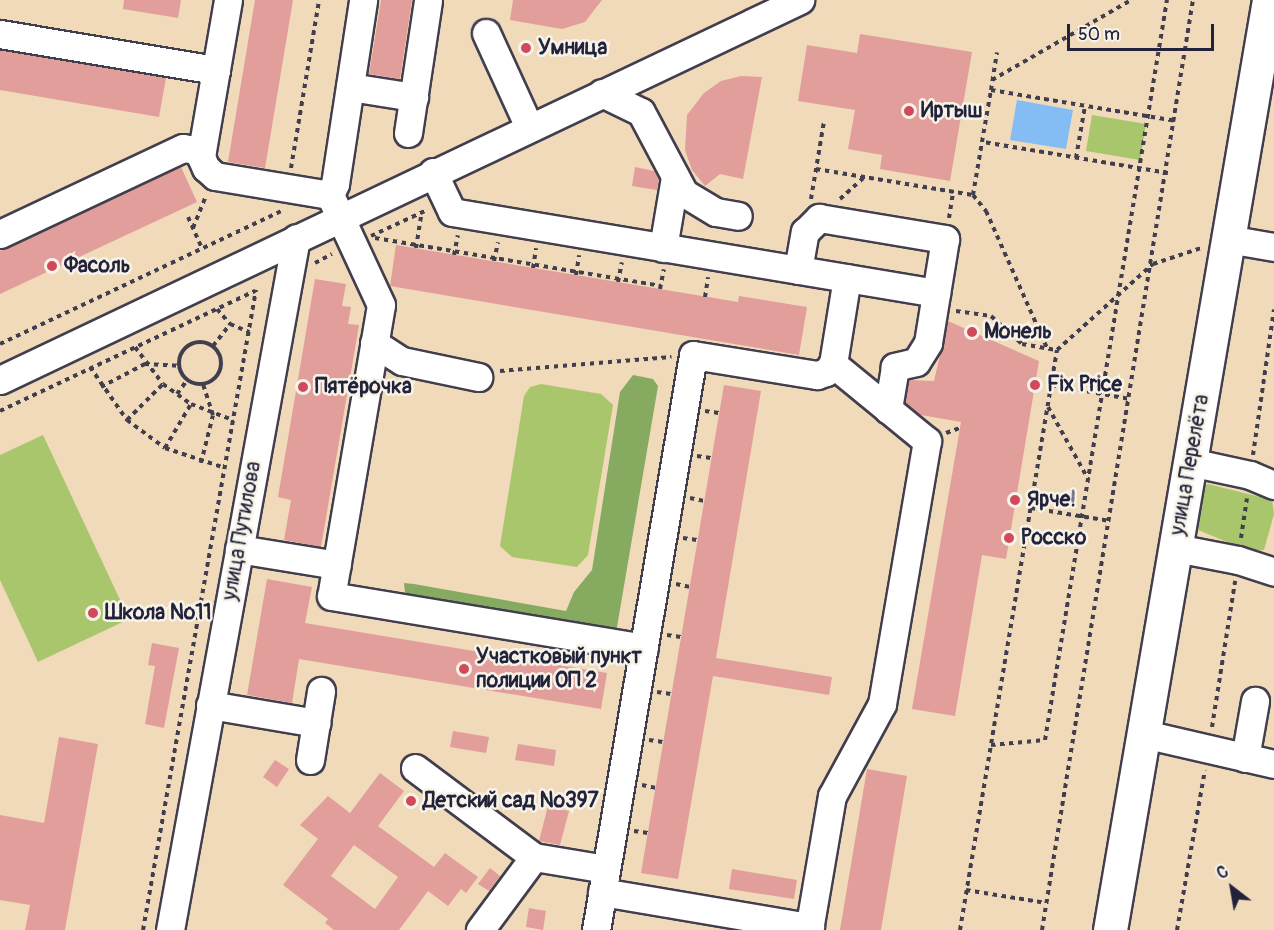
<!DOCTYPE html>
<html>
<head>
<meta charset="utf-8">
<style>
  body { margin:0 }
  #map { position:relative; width:1274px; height:930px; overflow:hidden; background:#f1daba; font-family:Pangolin,sans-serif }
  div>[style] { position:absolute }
  .green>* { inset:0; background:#a9c66d }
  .forest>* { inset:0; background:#86ab60 }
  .water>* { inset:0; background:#83bdf4 }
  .building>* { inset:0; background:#e29e9a }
  .path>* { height:4px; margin-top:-2px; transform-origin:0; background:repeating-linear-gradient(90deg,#413e4e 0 4.5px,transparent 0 9px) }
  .path>.ring { margin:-2px; padding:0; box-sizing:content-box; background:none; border:4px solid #413e4e; border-radius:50% }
  .roads { filter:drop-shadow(2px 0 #413e4e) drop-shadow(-2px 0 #413e4e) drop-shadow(0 2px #413e4e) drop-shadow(0 -2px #413e4e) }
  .minor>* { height:27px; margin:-13.5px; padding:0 13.5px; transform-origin:13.5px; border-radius:13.5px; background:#fff }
  .major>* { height:33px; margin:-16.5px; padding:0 16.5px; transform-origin:16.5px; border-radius:16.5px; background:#fff }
  .dots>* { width:16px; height:16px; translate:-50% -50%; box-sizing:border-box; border:3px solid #f7f3e8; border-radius:50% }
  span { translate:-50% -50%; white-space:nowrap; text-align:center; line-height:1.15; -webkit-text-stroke:5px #f7f3e8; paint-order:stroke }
  .poi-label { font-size:21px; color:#22223b; font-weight:700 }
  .left { translate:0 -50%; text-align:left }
  .street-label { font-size:21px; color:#22223b }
  .north { position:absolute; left:1202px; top:858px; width:60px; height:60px; -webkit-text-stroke:4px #f7f3e8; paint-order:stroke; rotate:329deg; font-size:16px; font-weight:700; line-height:24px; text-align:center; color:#22223b }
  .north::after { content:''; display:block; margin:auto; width:21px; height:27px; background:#22223b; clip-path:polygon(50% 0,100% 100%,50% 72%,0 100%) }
  .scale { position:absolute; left:1067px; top:24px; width:147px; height:27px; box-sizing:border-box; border:3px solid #22223b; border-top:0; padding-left:8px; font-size:18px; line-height:21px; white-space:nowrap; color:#22223b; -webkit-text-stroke:4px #f7f3e8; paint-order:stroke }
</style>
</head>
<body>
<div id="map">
  <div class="green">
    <div style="clip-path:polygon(1092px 115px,1146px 124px,1140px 160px,1086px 151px)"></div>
    <div style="clip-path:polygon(541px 384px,601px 394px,613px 405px,588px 555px,577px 567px,512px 557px,500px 546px,524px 396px,530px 387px)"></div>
    <div style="clip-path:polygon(43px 435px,129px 619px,38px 662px,0 580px,0 455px)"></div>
    <div style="clip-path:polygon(1208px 484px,1272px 500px,1274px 514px,1264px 550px,1249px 551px,1198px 530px,1204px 486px)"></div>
  </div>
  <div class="forest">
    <div style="clip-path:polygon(633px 375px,653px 379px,658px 386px,616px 633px,416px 602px,405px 593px,404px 583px,414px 584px,566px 611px,574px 592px,592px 570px,620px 392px)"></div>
  </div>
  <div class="water">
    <div style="clip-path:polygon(1017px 100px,1073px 110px,1066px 149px,1010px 140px)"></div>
  </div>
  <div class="building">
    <div style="clip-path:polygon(124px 0,181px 0,178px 18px,123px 9px)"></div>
    <div style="clip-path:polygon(255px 0,293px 0,265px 168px,228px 162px)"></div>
    <div style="clip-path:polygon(381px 0,412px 0,400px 79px,369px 74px)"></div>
    <div style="clip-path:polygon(513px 0,602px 0,585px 22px,562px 29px,510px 20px)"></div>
    <div style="clip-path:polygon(860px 34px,972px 52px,950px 181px,880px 169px,882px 155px,848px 149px,855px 110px,798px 101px,807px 45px,857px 53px)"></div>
    <div style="clip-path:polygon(0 50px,166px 78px,159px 117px,0 90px)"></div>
    <div style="clip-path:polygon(741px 76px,762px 77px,743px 179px,720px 174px,705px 186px,692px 170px,685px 150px,687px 115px,704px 93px,721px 81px)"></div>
    <div style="clip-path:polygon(181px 167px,197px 202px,0 294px,0 251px)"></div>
    <div style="clip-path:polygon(635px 167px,654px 171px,659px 179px,657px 190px,632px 186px)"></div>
    <div style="clip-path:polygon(396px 245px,738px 302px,739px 296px,807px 307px,799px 355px,390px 286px)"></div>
    <div style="clip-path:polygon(315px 279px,346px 284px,342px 306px,351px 307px,348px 324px,359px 325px,321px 547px,284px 540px,291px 500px,278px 497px)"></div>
    <div style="clip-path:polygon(948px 321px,1039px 361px,1006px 559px,982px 555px,955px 716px,912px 709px,961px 422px,921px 415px,905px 403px,909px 380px,934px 381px)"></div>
    <div style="clip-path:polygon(724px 385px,761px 391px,716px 658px,832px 677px,829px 695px,713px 676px,678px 879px,641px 873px)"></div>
    <div style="clip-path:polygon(267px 579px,312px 587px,305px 623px,607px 673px,601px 709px,299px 659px,292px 703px,247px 695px)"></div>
    <div style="clip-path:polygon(152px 643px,179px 648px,164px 728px,145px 724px,155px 666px,148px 665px)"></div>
    <div style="clip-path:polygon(453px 731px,489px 737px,486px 753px,450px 747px)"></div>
    <div style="clip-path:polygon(59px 737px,98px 744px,65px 930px,25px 930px,30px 905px,0 900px,0 815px,44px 823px)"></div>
    <div style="clip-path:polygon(518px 744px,556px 750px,554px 766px,515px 760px)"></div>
    <div style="clip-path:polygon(275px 760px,289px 769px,277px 787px,263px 777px)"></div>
    <div style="clip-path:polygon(867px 769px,907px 776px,881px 930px,840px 930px)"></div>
    <div style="clip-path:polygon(evenodd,380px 773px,404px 791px,378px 826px,434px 867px,445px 853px,478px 877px,466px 893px,461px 889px,448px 906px,428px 891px,399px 930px,334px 930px,325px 923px,328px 919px,283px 885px,318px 839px,300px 825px,328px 796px,350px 813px,380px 773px,354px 845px,398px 877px,375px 909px,331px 876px,354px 845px)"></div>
    <div style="clip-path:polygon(548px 806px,569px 811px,560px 845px,539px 841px)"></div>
    <div style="clip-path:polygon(490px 868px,500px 876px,489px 891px,478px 884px)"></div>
    <div style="clip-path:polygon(732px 869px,797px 880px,794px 899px,729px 889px)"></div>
    <div style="clip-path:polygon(529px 908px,546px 911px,543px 930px,526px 927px)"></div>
  </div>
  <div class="path">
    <div style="left:992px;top:80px;width:160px;rotate:-29.9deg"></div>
    <div style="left:991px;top:90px;width:38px;rotate:-81deg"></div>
    <div style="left:1076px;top:158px;width:53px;rotate:-80.2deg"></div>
    <div style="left:291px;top:168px;width:170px;rotate:-80.5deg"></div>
    <div style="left:816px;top:169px;width:159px;rotate:9.4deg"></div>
    <div style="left:973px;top:195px;width:54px;rotate:-80.4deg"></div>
    <div style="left:1168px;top:173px;width:189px;rotate:-170.5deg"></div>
    <div style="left:982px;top:142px;width:53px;rotate:-80.2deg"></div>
    <div style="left:991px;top:90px;width:188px;rotate:9.5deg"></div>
    <div style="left:973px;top:195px;width:21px;rotate:51deg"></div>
    <div style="left:986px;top:211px;width:150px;rotate:66deg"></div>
    <div style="left:811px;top:199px;width:79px;rotate:-80.5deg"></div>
    <div style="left:840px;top:199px;width:31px;rotate:-42deg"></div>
    <div style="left:188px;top:217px;width:34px;rotate:66deg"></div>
    <div style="left:949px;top:218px;width:26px;rotate:-81deg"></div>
    <div style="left:193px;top:228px;width:35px;rotate:-68deg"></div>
    <div style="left:371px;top:236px;width:62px;rotate:-24.9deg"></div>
    <div style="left:375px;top:238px;width:290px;rotate:9.5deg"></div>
    <div style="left:416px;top:248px;width:36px;rotate:-81deg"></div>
    <div style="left:454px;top:255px;width:20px;rotate:-79deg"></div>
    <div style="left:494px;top:261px;width:19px;rotate:-78deg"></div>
    <div style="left:315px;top:263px;width:19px;rotate:-28deg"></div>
    <div style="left:533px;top:268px;width:20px;rotate:-81deg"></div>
    <div style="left:576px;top:275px;width:20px;rotate:-81deg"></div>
    <div style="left:618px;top:282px;width:20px;rotate:-79deg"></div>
    <div style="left:660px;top:289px;width:20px;rotate:-79deg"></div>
    <div style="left:705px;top:297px;width:20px;rotate:-81deg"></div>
    <div style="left:217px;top:309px;width:20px;rotate:49deg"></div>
    <div style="left:230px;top:324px;width:21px;rotate:23deg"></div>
    <div style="left:956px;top:311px;width:35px;rotate:8deg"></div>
    <div style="left:991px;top:316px;width:42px;rotate:42.1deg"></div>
    <div style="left:1022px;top:344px;width:36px;rotate:10deg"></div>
    <div class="ring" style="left:179px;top:342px;width:38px;height:38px"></div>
    <div style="left:0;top:344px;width:313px;rotate:-25.3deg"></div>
    <div style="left:213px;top:346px;width:28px;rotate:-52deg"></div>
    <div style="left:135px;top:347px;width:46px;rotate:52.9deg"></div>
    <div style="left:163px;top:384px;width:34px;rotate:36deg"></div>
    <div style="left:191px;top:404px;width:45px;rotate:20.9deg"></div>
    <div style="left:90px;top:367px;width:65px;rotate:55.1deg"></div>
    <div style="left:127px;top:420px;width:47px;rotate:36.4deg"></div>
    <div style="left:165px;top:448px;width:63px;rotate:18.4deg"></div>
    <div style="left:500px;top:371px;width:172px;rotate:-4.7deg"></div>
    <div style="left:1052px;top:385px;width:79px;rotate:10.2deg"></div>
    <div style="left:101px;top:387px;width:50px;rotate:-27.6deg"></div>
    <div style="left:145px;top:364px;width:34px;rotate:3deg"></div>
    <div style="left:177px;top:394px;width:17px;rotate:-54deg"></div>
    <div style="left:1048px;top:407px;width:82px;rotate:60.9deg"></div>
    <div style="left:0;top:411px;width:282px;rotate:-25.2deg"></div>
    <div style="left:705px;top:411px;width:14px;rotate:8deg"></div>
    <div style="left:127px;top:420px;width:51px;rotate:-45deg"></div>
    <div style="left:946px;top:433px;width:15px;rotate:-20deg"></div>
    <div style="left:165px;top:448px;width:51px;rotate:-59.4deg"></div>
    <div style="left:1253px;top:455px;width:147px;rotate:-81.8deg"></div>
    <div style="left:697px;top:456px;width:14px;rotate:8deg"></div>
    <div style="left:201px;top:463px;width:49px;rotate:-76deg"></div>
    <div style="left:213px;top:415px;width:32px;rotate:-108deg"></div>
    <div style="left:690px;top:498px;width:14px;rotate:12deg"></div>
    <div style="left:1031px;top:508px;width:80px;rotate:9.3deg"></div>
    <div style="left:683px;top:538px;width:14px;rotate:8deg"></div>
    <div style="left:1241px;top:538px;width:40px;rotate:-81.5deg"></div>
    <div style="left:676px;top:584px;width:14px;rotate:12deg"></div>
    <div style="left:667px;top:635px;width:14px;rotate:8deg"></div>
    <div style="left:657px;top:692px;width:14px;rotate:8deg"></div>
    <div style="left:1212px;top:727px;width:148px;rotate:-81deg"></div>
    <div style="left:649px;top:740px;width:14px;rotate:8deg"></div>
    <div style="left:991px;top:745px;width:54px;rotate:-5.3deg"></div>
    <div style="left:1045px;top:740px;width:750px;rotate:-80.64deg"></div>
    <div style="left:642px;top:785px;width:14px;rotate:12deg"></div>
    <div style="left:634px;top:831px;width:14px;rotate:8deg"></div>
    <div style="left:966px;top:890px;width:81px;rotate:9.2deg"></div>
    <div style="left:143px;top:930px;width:650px;rotate:-79.99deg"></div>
    <div style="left:960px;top:930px;width:588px;rotate:-80.51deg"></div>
    <div style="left:1057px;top:350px;width:129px;rotate:-41.9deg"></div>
    <div style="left:1153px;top:264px;width:51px;rotate:-18.4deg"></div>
    <div style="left:1042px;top:930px;width:942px;rotate:-80.78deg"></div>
    <div style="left:1177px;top:930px;width:162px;rotate:-80.1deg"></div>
  </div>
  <div class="roads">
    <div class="minor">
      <div style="left:228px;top:0;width:159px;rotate:99.8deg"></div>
      <div style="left:201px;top:157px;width:12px;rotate:66deg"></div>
      <div style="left:206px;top:168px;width:12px;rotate:42deg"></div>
      <div style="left:215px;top:176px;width:117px;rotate:9.4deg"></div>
      <div style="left:486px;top:33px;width:103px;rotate:65.4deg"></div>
      <div style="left:0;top:34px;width:219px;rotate:9.5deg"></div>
      <div style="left:350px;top:87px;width:65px;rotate:8.9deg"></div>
      <div style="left:602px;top:93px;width:43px;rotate:26deg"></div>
      <div style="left:641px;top:112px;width:92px;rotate:62deg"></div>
      <div style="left:684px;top:193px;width:37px;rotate:31deg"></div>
      <div style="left:716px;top:212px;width:22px;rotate:10deg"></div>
      <div style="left:408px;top:133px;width:134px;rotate:-81.4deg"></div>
      <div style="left:433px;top:172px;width:44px;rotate:64.6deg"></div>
      <div style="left:452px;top:212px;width:491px;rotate:9.5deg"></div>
      <div style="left:330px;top:195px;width:121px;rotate:65.1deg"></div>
      <div style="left:381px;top:305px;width:295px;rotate:99.7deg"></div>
      <div style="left:331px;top:596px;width:317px;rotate:9.4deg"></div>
      <div style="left:330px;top:195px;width:12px;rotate:-66deg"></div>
      <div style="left:335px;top:184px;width:186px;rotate:-81.3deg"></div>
      <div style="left:0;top:234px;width:202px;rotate:-25.2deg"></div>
      <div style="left:183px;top:148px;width:19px;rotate:9deg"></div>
      <div style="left:1228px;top:239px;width:47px;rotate:9.9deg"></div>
      <div style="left:663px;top:248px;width:72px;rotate:-80.4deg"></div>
      <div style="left:798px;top:270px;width:39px;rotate:-80deg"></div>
      <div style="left:805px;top:232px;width:20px;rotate:-45deg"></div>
      <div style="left:819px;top:218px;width:128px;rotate:9.5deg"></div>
      <div style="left:945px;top:239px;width:105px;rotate:99.3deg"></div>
      <div style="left:928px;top:343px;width:22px;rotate:122deg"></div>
      <div style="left:916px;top:362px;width:22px;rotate:167deg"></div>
      <div style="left:895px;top:367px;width:43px;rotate:99.5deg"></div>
      <div style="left:374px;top:343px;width:33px;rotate:33deg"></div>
      <div style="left:402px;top:361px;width:78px;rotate:11.9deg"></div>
      <div style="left:0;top:380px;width:886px;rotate:-25.41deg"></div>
      <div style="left:1190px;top:462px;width:61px;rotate:12.2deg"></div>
      <div style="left:1250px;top:475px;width:26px;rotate:23deg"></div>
      <div style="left:1176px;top:548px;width:63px;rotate:11deg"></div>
      <div style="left:1238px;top:560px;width:38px;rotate:18deg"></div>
      <div style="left:239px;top:549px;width:99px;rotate:9.3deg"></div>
      <div style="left:210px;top:705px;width:108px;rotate:9.6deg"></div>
      <div style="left:1144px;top:734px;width:133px;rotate:13deg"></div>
      <div style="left:1245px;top:758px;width:58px;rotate:-80deg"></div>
      <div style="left:310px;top:760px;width:70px;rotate:-80.9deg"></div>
      <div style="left:415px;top:768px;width:149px;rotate:36.8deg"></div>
      <div style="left:534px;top:857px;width:91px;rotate:126.5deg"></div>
      <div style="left:534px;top:857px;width:73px;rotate:9.5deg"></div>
      <div style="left:602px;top:892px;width:211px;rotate:9.6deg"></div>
      <div style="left:170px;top:930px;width:703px;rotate:-79.68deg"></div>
      <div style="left:596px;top:930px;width:583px;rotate:-80.42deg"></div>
      <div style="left:693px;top:355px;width:126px;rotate:9.2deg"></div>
      <div style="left:817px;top:375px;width:9px;rotate:-18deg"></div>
      <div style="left:826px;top:372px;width:11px;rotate:-49deg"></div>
      <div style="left:833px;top:364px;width:87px;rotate:-80.8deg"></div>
      <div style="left:809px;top:930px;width:136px;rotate:-80.3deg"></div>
      <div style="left:832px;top:796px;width:105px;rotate:-61.5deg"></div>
      <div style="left:882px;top:704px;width:267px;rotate:-80.3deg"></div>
      <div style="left:927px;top:441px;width:122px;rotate:-140.7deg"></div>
    </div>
    <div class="major">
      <div style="left:1110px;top:930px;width:943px;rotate:-80.3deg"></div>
    </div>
  </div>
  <div class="dots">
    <div style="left:526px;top:48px;background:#d1495b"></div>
    <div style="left:909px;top:111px;background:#d1495b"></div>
    <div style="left:52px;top:266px;background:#d1495b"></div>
    <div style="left:972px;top:332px;background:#d1495b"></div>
    <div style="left:1035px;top:385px;background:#d1495b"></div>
    <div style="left:303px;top:387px;background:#d1495b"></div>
    <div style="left:1015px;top:500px;background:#d1495b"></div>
    <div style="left:1009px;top:538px;background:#d1495b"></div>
    <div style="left:93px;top:613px;background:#d1495b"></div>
    <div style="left:464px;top:669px;background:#d1495b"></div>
    <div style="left:411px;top:801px;background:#d1495b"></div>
  </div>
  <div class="poi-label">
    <span class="left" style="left:538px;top:48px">Умница</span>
    <span class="left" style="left:921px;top:111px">Иртыш</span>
    <span class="left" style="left:64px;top:266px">Фасоль</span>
    <span class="left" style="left:984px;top:332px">Монель</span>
    <span class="left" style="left:1047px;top:385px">Fix Price</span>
    <span class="left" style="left:315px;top:387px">Пятёрочка</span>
    <span class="left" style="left:1027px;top:500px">Ярче!</span>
    <span class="left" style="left:1021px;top:538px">Росско</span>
    <span class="left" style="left:105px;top:613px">Школа №11</span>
    <span class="left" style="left:476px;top:669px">Участковый пункт<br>полиции ОП 2</span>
    <span class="left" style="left:423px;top:801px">Детский сад №397</span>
  </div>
  <div class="street-label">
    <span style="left:1190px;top:465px;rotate:-80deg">улица Перелёта</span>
    <span style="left:242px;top:531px;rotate:-80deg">улица Путилова</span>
  </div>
  <div class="north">С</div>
  <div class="scale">50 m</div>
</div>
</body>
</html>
